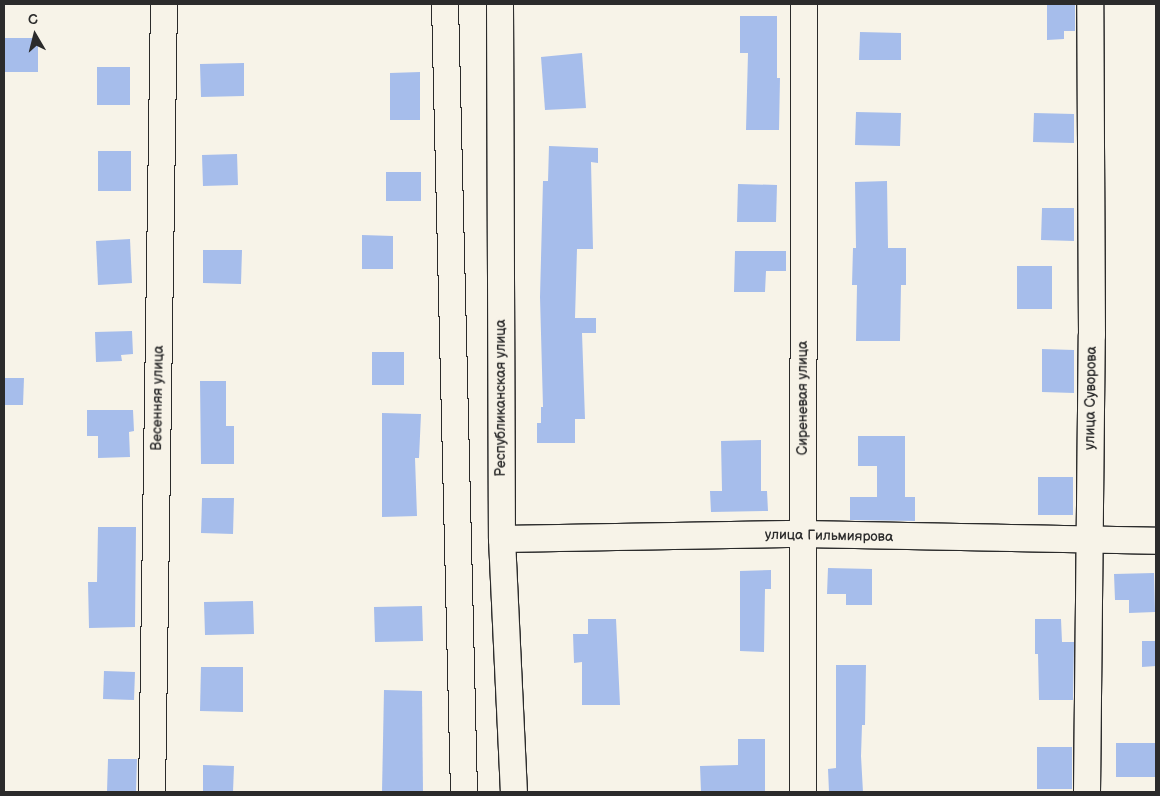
<!DOCTYPE html>
<html>
<head>
<meta charset="utf-8">
<style>
  body { margin:0 }
  #map { position:relative; width:1160px; height:796px; overflow:hidden; background:#f7f3e8; font-family:"Balsamiq Sans",sans-serif }
  div>[style] { position:absolute }
  .building>* { inset:0; background:#a6bdeb }
  .roads { filter:drop-shadow(1px 0 #2b2b2b) drop-shadow(-1px 0 #2b2b2b) drop-shadow(0 1px #2b2b2b) drop-shadow(0 -1px #2b2b2b) }
  .minor>* { height:26px; margin:-13px; padding:0 13px; transform-origin:13px; border-radius:13px; background:#f7f3e8 }
  span { translate:-50% -50%; white-space:nowrap; text-align:center; line-height:1.15; -webkit-text-stroke:4.5px #f7f3e8; paint-order:stroke }
  .street-label { font-size:14px; color:#2b2b2b }
  .frame { position:absolute; inset:0; border:5px solid #2b2b2b; pointer-events:none }
  .north { position:absolute; left:10px; top:10px; width:50px; height:50px; -webkit-text-stroke:4px #f7f3e8; paint-order:stroke; rotate:352deg; font-size:14px; font-weight:700; line-height:20px; text-align:center; color:#2b2b2b }
  .north::after { content:''; display:block; margin:auto; width:18px; height:22px; background:#2b2b2b; clip-path:polygon(50% 0,100% 100%,50% 72%,0 100%) }
</style>
</head>
<body>
<div id="map">
  <div class="building">
    <div style="clip-path:polygon(1047px 4px,1075px 4px,1075px 31px,1064px 31px,1064px 39px,1047px 40px)"></div>
    <div style="clip-path:polygon(740px 16px,777px 16px,777px 78px,780px 78px,779px 130px,746px 130px,748px 53px,740px 53px)"></div>
    <div style="clip-path:polygon(860px 32px,901px 33px,901px 60px,859px 60px)"></div>
    <div style="clip-path:polygon(4px 38px,38px 38px,38px 72px,4px 72px)"></div>
    <div style="clip-path:polygon(582px 53px,586px 108px,545px 110px,541px 57px)"></div>
    <div style="clip-path:polygon(244px 63px,244px 96px,201px 97px,200px 64px)"></div>
    <div style="clip-path:polygon(97px 67px,130px 67px,130px 105px,97px 105px)"></div>
    <div style="clip-path:polygon(420px 72px,420px 120px,390px 120px,390px 73px)"></div>
    <div style="clip-path:polygon(856px 112px,901px 113px,900px 146px,855px 145px)"></div>
    <div style="clip-path:polygon(1034px 113px,1074px 114px,1074px 143px,1033px 142px)"></div>
    <div style="clip-path:polygon(549px 146px,598px 148px,598px 163px,591px 162px,593px 249px,577px 249px,575px 318px,596px 318px,596px 333px,582px 333px,585px 419px,575px 419px,575px 443px,537px 443px,537px 423px,541px 423px,541px 407px,543px 407px,540px 297px,543px 181px,548px 181px)"></div>
    <div style="clip-path:polygon(98px 151px,131px 151px,131px 191px,98px 191px)"></div>
    <div style="clip-path:polygon(237px 154px,238px 185px,203px 186px,202px 155px)"></div>
    <div style="clip-path:polygon(386px 172px,421px 172px,421px 201px,386px 201px)"></div>
    <div style="clip-path:polygon(887px 181px,888px 248px,906px 248px,906px 285px,901px 285px,900px 341px,856px 341px,857px 285px,852px 285px,853px 248px,856px 248px,855px 182px)"></div>
    <div style="clip-path:polygon(738px 184px,777px 185px,776px 222px,737px 222px)"></div>
    <div style="clip-path:polygon(1042px 208px,1074px 208px,1074px 241px,1041px 240px)"></div>
    <div style="clip-path:polygon(362px 235px,393px 236px,393px 269px,362px 269px)"></div>
    <div style="clip-path:polygon(130px 239px,132px 283px,98px 285px,96px 241px)"></div>
    <div style="clip-path:polygon(203px 250px,242px 250px,241px 284px,203px 283px)"></div>
    <div style="clip-path:polygon(735px 251px,786px 251px,786px 271px,766px 271px,765px 292px,734px 292px)"></div>
    <div style="clip-path:polygon(1017px 266px,1052px 266px,1052px 309px,1017px 309px)"></div>
    <div style="clip-path:polygon(132px 331px,133px 354px,121px 355px,122px 361px,96px 362px,95px 332px)"></div>
    <div style="clip-path:polygon(1042px 349px,1074px 350px,1074px 393px,1042px 392px)"></div>
    <div style="clip-path:polygon(372px 352px,404px 352px,404px 385px,372px 385px)"></div>
    <div style="clip-path:polygon(4px 378px,24px 378px,23px 405px,4px 405px)"></div>
    <div style="clip-path:polygon(200px 381px,226px 381px,226px 426px,234px 426px,234px 464px,201px 464px)"></div>
    <div style="clip-path:polygon(87px 410px,133px 410px,134px 431px,129px 432px,130px 457px,98px 458px,98px 436px,87px 436px)"></div>
    <div style="clip-path:polygon(382px 413px,421px 414px,419px 458px,415px 458px,417px 516px,382px 517px)"></div>
    <div style="clip-path:polygon(858px 436px,905px 436px,905px 497px,915px 497px,915px 521px,850px 520px,850px 497px,877px 497px,877px 466px,858px 466px)"></div>
    <div style="clip-path:polygon(761px 440px,761px 491px,767px 491px,768px 511px,711px 512px,710px 491px,722px 491px,721px 441px)"></div>
    <div style="clip-path:polygon(1038px 477px,1073px 477px,1073px 515px,1038px 515px)"></div>
    <div style="clip-path:polygon(202px 498px,234px 498px,233px 534px,201px 533px)"></div>
    <div style="clip-path:polygon(98px 527px,136px 527px,135px 627px,89px 628px,88px 582px,97px 582px)"></div>
    <div style="clip-path:polygon(828px 568px,872px 569px,872px 605px,846px 605px,846px 594px,827px 594px)"></div>
    <div style="clip-path:polygon(771px 570px,771px 589px,765px 589px,764px 652px,740px 651px,740px 571px)"></div>
    <div style="clip-path:polygon(1154px 573px,1155px 612px,1129px 613px,1129px 600px,1115px 600px,1114px 574px)"></div>
    <div style="clip-path:polygon(253px 601px,254px 634px,205px 635px,204px 602px)"></div>
    <div style="clip-path:polygon(422px 606px,423px 641px,375px 642px,374px 607px)"></div>
    <div style="clip-path:polygon(588px 619px,616px 619px,620px 705px,582px 705px,582px 662px,574px 663px,573px 634px,588px 634px)"></div>
    <div style="clip-path:polygon(1035px 619px,1061px 619px,1062px 642px,1074px 642px,1073px 700px,1039px 700px,1038px 654px,1035px 654px)"></div>
    <div style="clip-path:polygon(1142px 641px,1156px 641px,1156px 666px,1142px 667px)"></div>
    <div style="clip-path:polygon(836px 665px,866px 665px,865px 725px,862px 725px,861px 756px,863px 792px,829px 792px,828px 769px,836px 768px)"></div>
    <div style="clip-path:polygon(201px 667px,243px 667px,243px 712px,200px 711px)"></div>
    <div style="clip-path:polygon(104px 671px,135px 672px,134px 700px,103px 699px)"></div>
    <div style="clip-path:polygon(384px 690px,422px 691px,423px 792px,382px 792px)"></div>
    <div style="clip-path:polygon(738px 739px,765px 739px,765px 792px,701px 792px,700px 766px,738px 765px)"></div>
    <div style="clip-path:polygon(1116px 743px,1156px 743px,1156px 777px,1116px 777px)"></div>
    <div style="clip-path:polygon(1037px 747px,1072px 747px,1072px 789px,1037px 789px)"></div>
    <div style="clip-path:polygon(108px 759px,137px 759px,136px 792px,107px 792px)"></div>
    <div style="clip-path:polygon(203px 765px,234px 766px,233px 792px,203px 792px)"></div>
  </div>
  <div class="roads">
    <div class="minor">
      <div style="left:445px;top:4px;width:788px;rotate:88.62deg"></div>
      <div style="left:500px;top:4px;width:535px;rotate:89.79deg"></div>
      <div style="left:502px;top:539px;width:253px;rotate:87.3deg"></div>
      <div style="left:502px;top:539px;width:300px;rotate:-1deg"></div>
      <div style="left:802px;top:534px;width:354px;rotate:1.1deg"></div>
      <div style="left:152px;top:792px;width:788px;rotate:-89.13deg"></div>
      <div style="left:803px;top:792px;width:788px;rotate:-89.93deg"></div>
      <div style="left:1087px;top:792px;width:457px;rotate:-89.4deg"></div>
      <div style="left:1092px;top:335px;width:331px;rotate:-90.3deg"></div>
    </div>
  </div>
  <div class="street-label">
    <span style="left:158px;top:398px;rotate:-89deg">Весенняя улица</span>
    <span style="left:501px;top:398px;rotate:-90deg">Республиканская улица</span>
    <span style="left:803px;top:398px;rotate:-90deg">Сиреневая улица</span>
    <span style="left:1091px;top:398px;rotate:-89deg">улица Суворова</span>
    <span style="left:829px;top:536px;rotate:1deg">улица Гильмиярова</span>
  </div>
  <div class="frame"></div>
  <div class="north">С</div>
</div>
</body>
</html>
